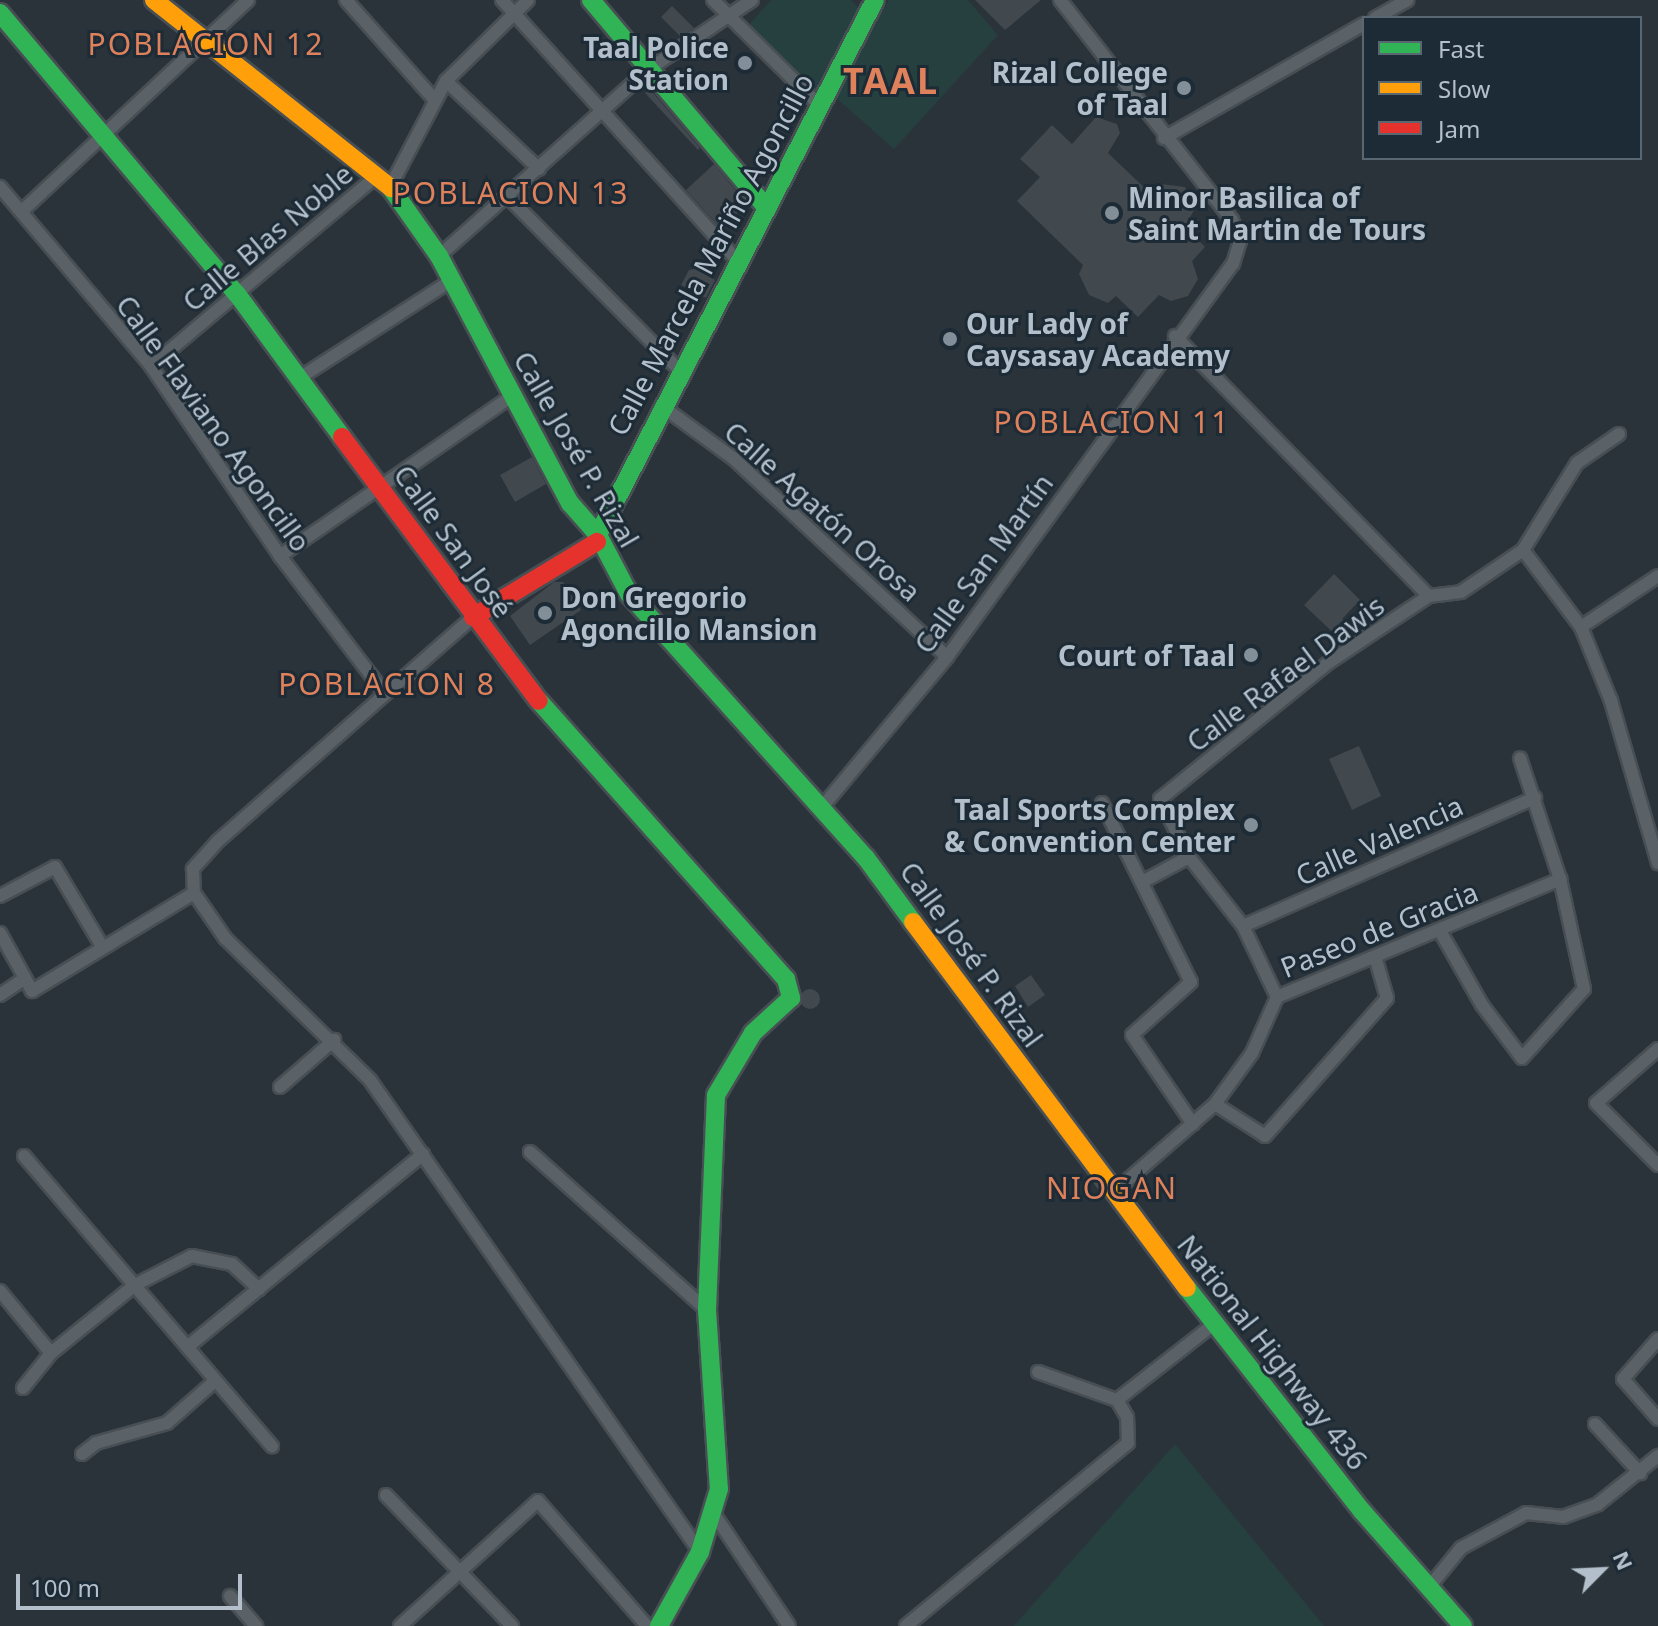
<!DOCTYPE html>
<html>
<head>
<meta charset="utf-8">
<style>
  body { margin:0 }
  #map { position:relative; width:1658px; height:1626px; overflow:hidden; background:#2a333a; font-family:"Noto Sans",sans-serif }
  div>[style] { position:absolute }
  .green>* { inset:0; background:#264040 }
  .building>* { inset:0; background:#41484e }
  .round { border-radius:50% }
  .roads { filter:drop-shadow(2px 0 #484f54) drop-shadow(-2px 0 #484f54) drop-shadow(0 2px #484f54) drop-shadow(0 -2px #484f54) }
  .street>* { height:12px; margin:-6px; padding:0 6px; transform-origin:6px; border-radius:6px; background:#5a6268 }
  .fast>* { height:18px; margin:-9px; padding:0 9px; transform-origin:9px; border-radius:9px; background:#30b455 }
  .slow>* { height:18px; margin:-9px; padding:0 9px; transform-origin:9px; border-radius:9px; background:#ff9f0a }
  .jam>* { height:18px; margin:-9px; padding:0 9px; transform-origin:9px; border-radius:9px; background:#e5322d }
  .dots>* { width:22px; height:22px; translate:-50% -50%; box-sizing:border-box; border:4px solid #1c2b36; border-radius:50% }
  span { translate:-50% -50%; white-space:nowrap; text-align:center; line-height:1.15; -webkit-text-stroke:6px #1c2b36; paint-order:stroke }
  .poi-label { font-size:28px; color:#b3c0cb; font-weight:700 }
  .right { translate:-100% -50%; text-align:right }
  .left { translate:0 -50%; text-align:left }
  .street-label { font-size:28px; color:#b3c0cb }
  .neighbourhood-label { font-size:30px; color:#df815b; letter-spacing:2px }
  .district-label { font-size:36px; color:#df815b; font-weight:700; letter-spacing:2px }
  .legend { position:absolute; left:1362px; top:16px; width:280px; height:144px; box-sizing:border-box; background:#1c2b36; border:2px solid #586772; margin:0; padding:10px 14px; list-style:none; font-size:24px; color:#b3c0cb }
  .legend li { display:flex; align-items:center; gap:16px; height:40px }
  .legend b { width:40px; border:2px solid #586772 }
  .north { position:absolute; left:1562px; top:1530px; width:80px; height:80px; -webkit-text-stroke:6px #1c2b36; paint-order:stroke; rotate:66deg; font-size:22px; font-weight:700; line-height:32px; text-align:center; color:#b3c0cb }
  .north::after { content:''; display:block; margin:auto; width:28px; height:36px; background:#b3c0cb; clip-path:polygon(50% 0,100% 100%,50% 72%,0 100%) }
  .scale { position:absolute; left:16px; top:1574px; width:226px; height:36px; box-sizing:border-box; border:4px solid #b3c0cb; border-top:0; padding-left:10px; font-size:24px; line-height:28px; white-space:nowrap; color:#b3c0cb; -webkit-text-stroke:6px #1c2b36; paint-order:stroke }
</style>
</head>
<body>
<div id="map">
  <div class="green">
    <div style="clip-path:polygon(771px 0,851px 0,862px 12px,818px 97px,748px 26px)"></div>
    <div style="clip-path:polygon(889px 0,968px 0,998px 35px,894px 149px,835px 97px)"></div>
    <div style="clip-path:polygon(1175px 1444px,1324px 1626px,1014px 1626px)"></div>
  </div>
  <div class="building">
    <div style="clip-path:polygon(975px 0,1041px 0,1005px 30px)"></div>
    <div style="clip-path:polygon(672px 6px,694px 28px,681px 37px,661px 17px)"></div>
    <div style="clip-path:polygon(650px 89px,700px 148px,698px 150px,645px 93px)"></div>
    <div style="clip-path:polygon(1096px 117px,1117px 124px,1120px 133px,1108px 153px,1150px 193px,1161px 184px,1185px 187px,1195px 208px,1185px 227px,1205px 247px,1192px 261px,1198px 279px,1188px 296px,1171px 301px,1159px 295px,1138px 317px,1116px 296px,1108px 303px,1089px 295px,1079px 274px,1083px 265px,1017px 201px,1040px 177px,1020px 159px,1052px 125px,1072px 144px)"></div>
    <div style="clip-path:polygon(714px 164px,747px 204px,721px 229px,686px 190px)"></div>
    <div style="clip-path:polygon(700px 268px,715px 280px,706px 298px,681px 285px,689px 270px)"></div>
    <div style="clip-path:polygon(532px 457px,546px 484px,515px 502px,500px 475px)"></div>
    <div style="clip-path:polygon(1334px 574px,1360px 600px,1342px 619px,1354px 630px,1343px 642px,1304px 605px)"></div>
    <div style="clip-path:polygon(554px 582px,563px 582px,581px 610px,530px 645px,510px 616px)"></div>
    <div style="clip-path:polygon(1359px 746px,1381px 796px,1352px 810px,1329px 759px)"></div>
    <div style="clip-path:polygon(1031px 975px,1045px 995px,1028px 1007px,1015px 986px)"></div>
    <div class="round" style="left:800px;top:989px;width:20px;height:20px"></div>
  </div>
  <div class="roads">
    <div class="street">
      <div style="left:346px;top:0;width:132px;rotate:48.4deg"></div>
      <div style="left:502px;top:0;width:350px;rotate:47.9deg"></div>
      <div style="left:713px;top:0;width:151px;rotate:44.7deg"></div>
      <div style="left:1375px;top:18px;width:37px;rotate:-29deg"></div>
      <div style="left:446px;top:81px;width:128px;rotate:43.4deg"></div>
      <div style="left:1164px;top:138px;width:230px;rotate:-29.7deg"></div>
      <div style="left:0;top:187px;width:234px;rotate:49.8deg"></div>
      <div style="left:151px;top:366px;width:230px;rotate:55.8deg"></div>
      <div style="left:280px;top:556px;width:170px;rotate:52.7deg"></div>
      <div style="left:390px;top:187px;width:120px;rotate:-62.2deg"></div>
      <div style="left:446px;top:81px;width:115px;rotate:-44.6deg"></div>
      <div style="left:508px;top:197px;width:245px;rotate:45.3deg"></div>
      <div style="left:22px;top:211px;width:309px;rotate:-43deg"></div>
      <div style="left:439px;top:256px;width:281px;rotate:-41.7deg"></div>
      <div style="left:649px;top:69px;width:124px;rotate:-33.8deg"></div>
      <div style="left:1175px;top:336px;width:363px;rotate:45.7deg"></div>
      <div style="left:151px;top:366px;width:295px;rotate:-40.1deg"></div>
      <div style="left:301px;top:377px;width:179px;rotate:-32.7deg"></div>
      <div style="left:663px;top:407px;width:87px;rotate:36.1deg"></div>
      <div style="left:733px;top:458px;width:292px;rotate:42.9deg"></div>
      <div style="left:1523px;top:550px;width:96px;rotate:53deg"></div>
      <div style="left:1581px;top:627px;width:80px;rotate:67.9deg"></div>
      <div style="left:1611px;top:701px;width:169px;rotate:73.8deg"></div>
      <div style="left:280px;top:556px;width:282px;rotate:-34.6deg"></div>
      <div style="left:473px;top:617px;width:339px;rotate:138.7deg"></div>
      <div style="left:218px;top:841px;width:38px;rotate:132deg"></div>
      <div style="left:193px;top:869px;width:24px;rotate:88deg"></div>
      <div style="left:194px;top:893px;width:55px;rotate:55.4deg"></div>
      <div style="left:225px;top:938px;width:203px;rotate:44.4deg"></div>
      <div style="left:370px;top:1080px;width:576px;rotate:55.04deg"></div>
      <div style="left:1581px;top:627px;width:92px;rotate:-33.5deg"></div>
      <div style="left:1102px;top:803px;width:200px;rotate:63.6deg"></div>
      <div style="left:1191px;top:982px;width:79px;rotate:138.1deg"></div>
      <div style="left:1132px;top:1035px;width:108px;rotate:55.6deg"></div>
      <div style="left:823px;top:806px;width:194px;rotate:-50.2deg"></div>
      <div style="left:947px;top:657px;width:486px;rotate:-54deg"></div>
      <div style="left:1233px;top:264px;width:24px;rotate:-73deg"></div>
      <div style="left:1240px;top:241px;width:22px;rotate:-111deg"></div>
      <div style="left:1232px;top:220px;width:279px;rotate:-128deg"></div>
      <div style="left:1142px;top:882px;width:53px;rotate:-28deg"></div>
      <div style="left:0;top:896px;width:62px;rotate:-27.8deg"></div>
      <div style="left:55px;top:867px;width:94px;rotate:59.3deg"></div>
      <div style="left:1243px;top:926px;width:319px;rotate:-23.7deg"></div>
      <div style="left:1440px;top:931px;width:85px;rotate:60.4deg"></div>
      <div style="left:1482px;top:1005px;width:66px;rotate:53deg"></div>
      <div style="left:1522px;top:1058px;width:93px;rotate:-48.1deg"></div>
      <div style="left:1584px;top:989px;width:113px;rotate:-102.3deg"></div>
      <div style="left:1560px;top:879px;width:127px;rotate:-108.3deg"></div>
      <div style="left:0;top:933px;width:51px;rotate:60.9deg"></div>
      <div style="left:0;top:995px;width:30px;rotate:-34deg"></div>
      <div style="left:25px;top:978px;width:15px;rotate:62deg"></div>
      <div style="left:32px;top:991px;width:189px;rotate:-31.2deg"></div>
      <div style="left:1277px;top:997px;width:79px;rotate:-115.6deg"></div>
      <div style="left:1243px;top:926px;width:88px;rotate:-128deg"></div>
      <div style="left:1189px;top:857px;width:65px;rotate:-116.6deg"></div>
      <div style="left:1160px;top:799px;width:216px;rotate:-39deg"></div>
      <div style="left:1328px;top:663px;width:121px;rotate:-33.6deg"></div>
      <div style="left:1429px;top:596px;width:32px;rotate:-7deg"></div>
      <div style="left:1461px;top:592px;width:75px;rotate:-34.1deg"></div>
      <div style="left:1523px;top:550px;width:102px;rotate:-58.2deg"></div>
      <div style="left:1577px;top:463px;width:51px;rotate:-34.6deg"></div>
      <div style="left:1658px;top:1049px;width:82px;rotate:138.9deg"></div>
      <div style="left:1596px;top:1103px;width:88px;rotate:45deg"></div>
      <div style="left:280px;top:1087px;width:72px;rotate:-41deg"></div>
      <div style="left:1215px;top:1104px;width:59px;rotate:32.6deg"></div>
      <div style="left:1265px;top:1136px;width:184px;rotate:-48.5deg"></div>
      <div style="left:1387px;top:998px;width:40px;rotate:-106deg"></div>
      <div style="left:530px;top:1152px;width:237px;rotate:41.8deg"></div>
      <div style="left:24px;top:1156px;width:382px;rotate:49.5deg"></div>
      <div style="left:1114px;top:1192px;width:134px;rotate:-41.1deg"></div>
      <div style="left:1215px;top:1104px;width:63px;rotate:-54deg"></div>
      <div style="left:1252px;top:1053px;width:61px;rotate:-65.9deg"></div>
      <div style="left:1277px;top:997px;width:307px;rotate:-22.6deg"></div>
      <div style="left:0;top:1291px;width:80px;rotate:50.6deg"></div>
      <div style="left:1658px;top:1339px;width:53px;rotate:131.2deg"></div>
      <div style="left:1623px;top:1379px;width:53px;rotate:48.8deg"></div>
      <div style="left:191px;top:1344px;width:300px;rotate:-39.3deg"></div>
      <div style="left:1038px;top:1372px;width:84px;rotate:19.5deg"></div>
      <div style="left:1117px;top:1400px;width:123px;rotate:-38.1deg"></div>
      <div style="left:23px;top:1388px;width:45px;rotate:-51.3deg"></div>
      <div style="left:51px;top:1353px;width:108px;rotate:-39deg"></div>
      <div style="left:135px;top:1285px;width:64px;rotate:-27deg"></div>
      <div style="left:192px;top:1256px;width:41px;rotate:11.3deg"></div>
      <div style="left:232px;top:1264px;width:37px;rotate:43deg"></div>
      <div style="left:1595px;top:1424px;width:67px;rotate:47.4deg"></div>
      <div style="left:82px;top:1454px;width:18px;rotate:-38deg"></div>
      <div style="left:96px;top:1443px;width:74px;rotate:-15.7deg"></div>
      <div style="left:167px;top:1423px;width:64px;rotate:-41.2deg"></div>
      <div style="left:386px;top:1495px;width:182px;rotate:46.1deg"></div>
      <div style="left:712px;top:1511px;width:138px;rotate:56.2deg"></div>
      <div style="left:1430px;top:1586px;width:49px;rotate:-50.8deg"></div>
      <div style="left:1461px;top:1548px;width:74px;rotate:-28.3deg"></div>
      <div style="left:1526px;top:1513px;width:37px;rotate:6deg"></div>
      <div style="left:1563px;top:1517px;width:37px;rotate:-20deg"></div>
      <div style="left:1598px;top:1504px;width:77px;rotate:-38.7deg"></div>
      <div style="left:230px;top:1596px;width:40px;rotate:49deg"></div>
      <div style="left:400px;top:1626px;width:186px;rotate:-42.2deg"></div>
      <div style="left:538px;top:1501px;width:166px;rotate:48.9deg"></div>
      <div style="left:906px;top:1626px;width:288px;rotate:-39.5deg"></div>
      <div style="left:1128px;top:1443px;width:26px;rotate:-92deg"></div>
      <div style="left:1127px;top:1417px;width:20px;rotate:-120deg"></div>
    </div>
    <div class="fast">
      <div style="left:591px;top:0;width:270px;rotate:49.8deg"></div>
      <div style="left:0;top:13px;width:368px;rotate:49.9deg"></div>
      <div style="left:237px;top:294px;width:177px;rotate:53.7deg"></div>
      <div style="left:391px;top:188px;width:83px;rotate:54.8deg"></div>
      <div style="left:439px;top:256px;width:280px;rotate:62.1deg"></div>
      <div style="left:570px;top:503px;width:43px;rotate:48.8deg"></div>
      <div style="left:598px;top:535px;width:67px;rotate:62.3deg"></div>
      <div style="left:629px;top:594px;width:355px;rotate:48.1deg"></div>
      <div style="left:866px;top:858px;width:79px;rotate:53.7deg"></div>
      <div style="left:598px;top:535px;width:602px;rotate:-62.63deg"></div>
      <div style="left:539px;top:701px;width:372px;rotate:48.4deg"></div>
      <div style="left:786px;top:979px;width:20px;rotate:75deg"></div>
      <div style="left:791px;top:998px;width:52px;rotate:137.4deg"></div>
      <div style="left:753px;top:1033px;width:72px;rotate:120.8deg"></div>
      <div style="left:716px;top:1095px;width:215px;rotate:92.4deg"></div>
      <div style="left:707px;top:1310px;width:179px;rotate:86.2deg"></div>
      <div style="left:719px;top:1489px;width:66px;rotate:106.8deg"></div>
      <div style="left:700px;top:1552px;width:85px;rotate:119deg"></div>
      <div style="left:1187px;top:1288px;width:283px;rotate:51.9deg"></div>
      <div style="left:1362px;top:1511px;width:153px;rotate:48.7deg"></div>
    </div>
    <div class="slow">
      <div style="left:154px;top:0;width:303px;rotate:38.4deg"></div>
      <div style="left:913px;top:922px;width:457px;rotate:53.2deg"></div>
    </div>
    <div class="jam">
      <div style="left:342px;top:437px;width:329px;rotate:53.3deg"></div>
      <div style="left:473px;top:617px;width:145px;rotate:-31.2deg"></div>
    </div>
  </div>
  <div class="dots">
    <div style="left:745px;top:63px;background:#838f98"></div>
    <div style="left:1184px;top:88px;background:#838f98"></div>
    <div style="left:1112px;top:213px;background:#838f98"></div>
    <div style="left:950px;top:339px;background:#838f98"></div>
    <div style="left:545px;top:613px;background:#838f98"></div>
    <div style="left:1251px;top:655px;background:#838f98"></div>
    <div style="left:1251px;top:825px;background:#838f98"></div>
  </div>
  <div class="poi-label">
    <span class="right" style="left:729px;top:63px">Taal Police<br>Station</span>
    <span class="right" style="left:1168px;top:88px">Rizal College<br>of Taal</span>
    <span class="left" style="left:1128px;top:213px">Minor Basilica of<br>Saint Martin de Tours</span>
    <span class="left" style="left:966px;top:339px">Our Lady of<br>Caysasay Academy</span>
    <span class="left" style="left:561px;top:613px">Don Gregorio<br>Agoncillo Mansion</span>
    <span class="right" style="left:1235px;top:655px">Court of Taal</span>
    <span class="right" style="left:1235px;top:825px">Taal Sports Complex<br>&amp; Convention Center</span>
  </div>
  <div class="street-label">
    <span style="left:267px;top:237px;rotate:-40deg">Calle Blas Noble</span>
    <span style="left:710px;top:254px;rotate:-62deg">Calle Marcela Mariño Agoncillo</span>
    <span style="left:214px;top:423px;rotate:54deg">Calle Flaviano Agoncillo</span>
    <span style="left:577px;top:449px;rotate:60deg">Calle José P. Rizal</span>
    <span style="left:823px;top:511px;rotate:42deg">Calle Agatón Orosa</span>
    <span style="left:454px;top:541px;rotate:54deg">Calle San José</span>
    <span style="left:983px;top:563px;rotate:-54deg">Calle San Martín</span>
    <span style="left:1285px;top:673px;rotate:-37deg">Calle Rafael Dawis</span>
    <span style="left:1379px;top:840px;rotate:-24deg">Calle Valencia</span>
    <span style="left:1379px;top:929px;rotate:-22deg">Paseo de Gracia</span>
    <span style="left:972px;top:954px;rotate:54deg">Calle José P. Rizal</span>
    <span style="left:1273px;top:1352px;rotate:52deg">National Highway 436</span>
  </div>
  <div class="neighbourhood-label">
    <span style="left:206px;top:44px">POBLACION 12</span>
    <span style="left:511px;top:193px">POBLACION 13</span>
    <span style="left:1112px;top:422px">POBLACION 11</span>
    <span style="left:387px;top:684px">POBLACION 8</span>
    <span style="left:1112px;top:1188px">NIOGAN</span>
  </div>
  <div class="district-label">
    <span style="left:891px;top:81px">TAAL</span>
  </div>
  <ul class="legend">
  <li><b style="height:10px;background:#30b455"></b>Fast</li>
  <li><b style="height:10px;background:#ff9f0a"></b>Slow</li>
  <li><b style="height:10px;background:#e5322d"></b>Jam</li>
  </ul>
  <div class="north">N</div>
  <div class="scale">100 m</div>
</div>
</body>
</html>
